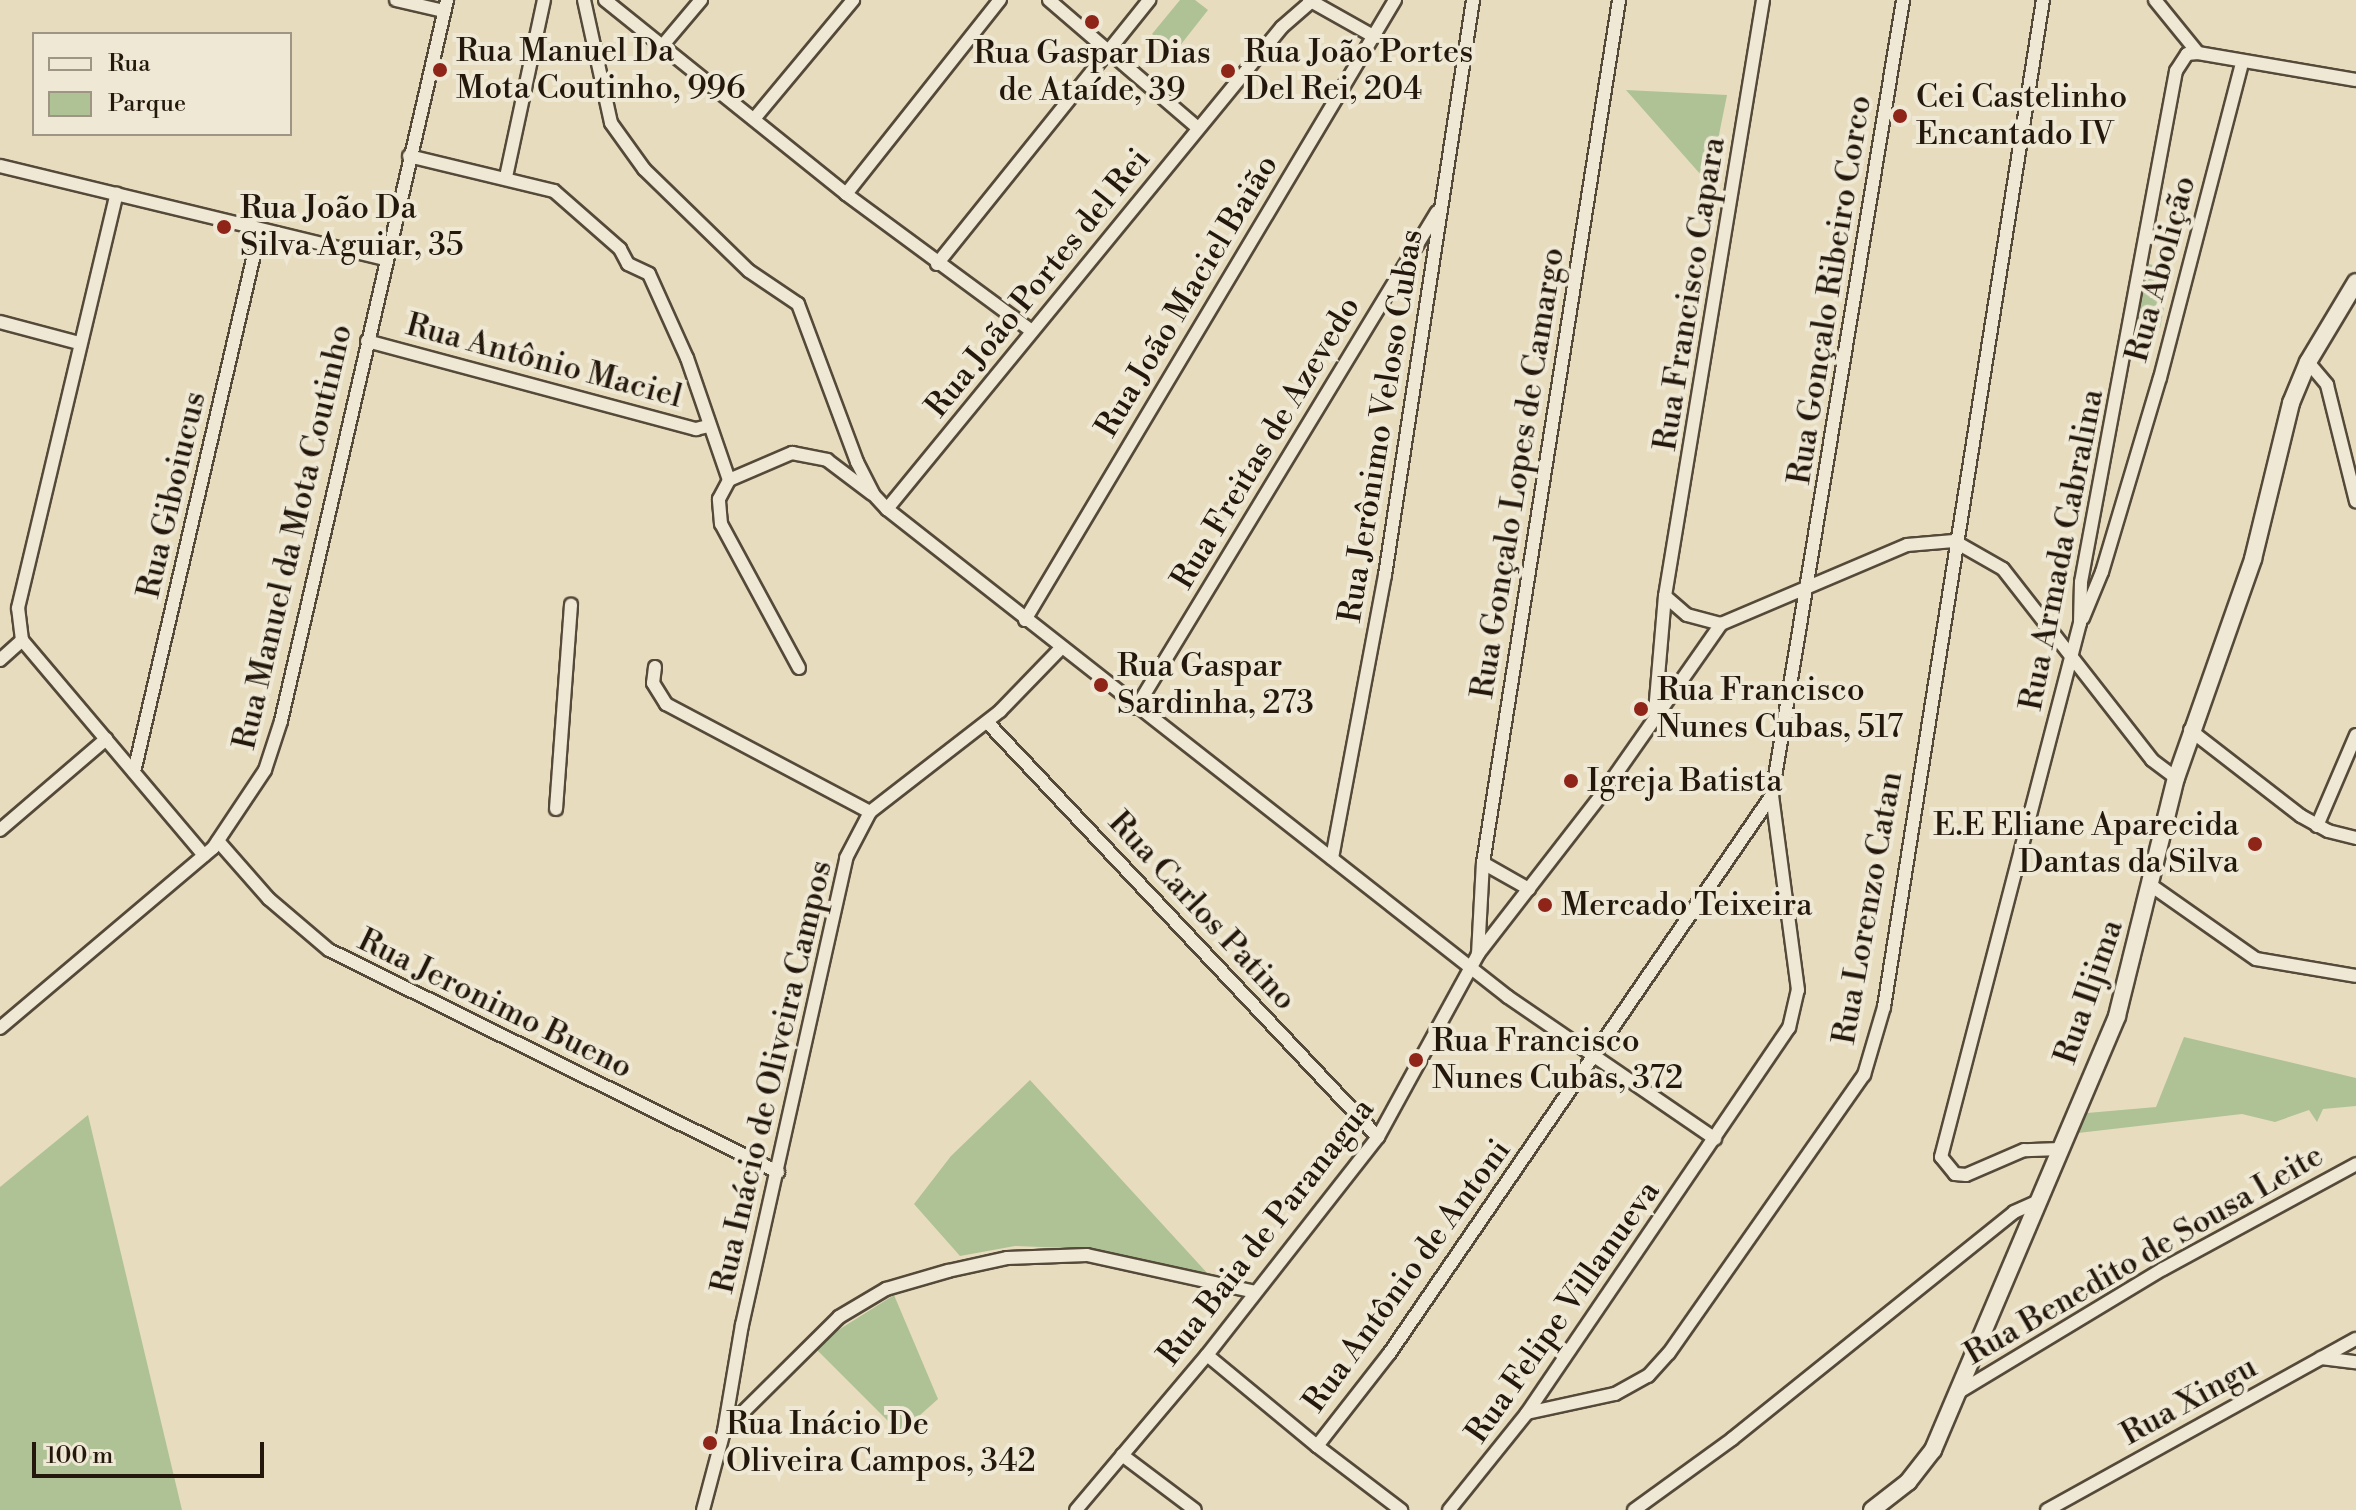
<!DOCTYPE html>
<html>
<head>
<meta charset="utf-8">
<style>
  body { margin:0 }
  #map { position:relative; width:2356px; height:1510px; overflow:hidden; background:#e7dcbe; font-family:"Libre Bodoni",serif }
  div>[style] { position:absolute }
  .green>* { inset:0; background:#afc296 }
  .roads { filter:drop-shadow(2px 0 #554939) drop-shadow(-2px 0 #554939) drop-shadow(0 2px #554939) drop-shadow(0 -2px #554939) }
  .minor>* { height:12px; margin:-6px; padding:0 6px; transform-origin:6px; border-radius:6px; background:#efe8d5 }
  .secondary>* { height:16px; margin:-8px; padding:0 8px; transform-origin:8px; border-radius:8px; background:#efe8d5 }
  .dots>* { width:22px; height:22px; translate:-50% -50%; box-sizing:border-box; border:4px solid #efe8d5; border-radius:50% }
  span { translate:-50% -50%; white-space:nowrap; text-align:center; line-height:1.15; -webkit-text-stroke:8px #efe8d5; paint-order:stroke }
  .poi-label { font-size:32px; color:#24180d }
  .left { translate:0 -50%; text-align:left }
  .right { translate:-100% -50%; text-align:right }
  .street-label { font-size:32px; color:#24180d }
  .legend { position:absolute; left:32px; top:32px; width:260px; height:104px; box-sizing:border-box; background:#efe8d5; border:2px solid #9e9585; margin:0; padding:10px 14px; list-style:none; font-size:24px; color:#24180d }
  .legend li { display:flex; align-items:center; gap:16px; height:40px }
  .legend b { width:40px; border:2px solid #9e9585 }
  .scale { position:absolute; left:32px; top:1442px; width:232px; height:36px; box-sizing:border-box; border:4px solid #24180d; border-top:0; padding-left:10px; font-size:24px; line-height:28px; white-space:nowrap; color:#24180d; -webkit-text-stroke:6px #efe8d5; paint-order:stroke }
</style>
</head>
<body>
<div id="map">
  <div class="green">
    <div style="clip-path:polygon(1180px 0,1195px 0,1208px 10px,1175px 52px,1152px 34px)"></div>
    <div style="clip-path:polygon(1626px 90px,1727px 95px,1709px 184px)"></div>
    <div style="clip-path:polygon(2148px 264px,2172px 268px,2160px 328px,2137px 323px)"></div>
    <div style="clip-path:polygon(2184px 1037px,2356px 1078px,2356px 1106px,2323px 1109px,2317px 1122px,2309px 1110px,2275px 1122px,2242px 1114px,2078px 1133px,2087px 1113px,2156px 1107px)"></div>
    <div style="clip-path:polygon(1030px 1080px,1209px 1275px,1066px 1248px,1015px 1246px,960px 1256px,914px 1204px,951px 1156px)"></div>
    <div style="clip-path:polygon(88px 1115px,182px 1510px,0 1510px,0 1187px)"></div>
    <div style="clip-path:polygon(894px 1295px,938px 1399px,900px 1433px,813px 1346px)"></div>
  </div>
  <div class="roads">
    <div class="minor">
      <div style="left:396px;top:0;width:49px;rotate:12.9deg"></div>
      <div style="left:584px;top:0;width:126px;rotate:77.6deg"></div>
      <div style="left:611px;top:123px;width:57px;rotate:54.3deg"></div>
      <div style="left:644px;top:169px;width:146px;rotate:44.2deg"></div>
      <div style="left:749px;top:271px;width:59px;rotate:34deg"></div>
      <div style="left:798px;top:304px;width:169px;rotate:69.5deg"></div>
      <div style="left:857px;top:462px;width:36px;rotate:63deg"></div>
      <div style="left:873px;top:494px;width:21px;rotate:47deg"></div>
      <div style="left:887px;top:509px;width:790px;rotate:38.16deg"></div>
      <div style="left:1508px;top:997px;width:251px;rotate:34.4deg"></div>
      <div style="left:605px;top:0;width:309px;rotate:38.8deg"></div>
      <div style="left:846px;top:194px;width:231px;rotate:36.4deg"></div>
      <div style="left:1049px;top:0;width:196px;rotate:40.7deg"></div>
      <div style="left:1309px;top:0;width:73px;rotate:29.4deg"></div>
      <div style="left:2155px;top:0;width:68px;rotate:50.9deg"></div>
      <div style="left:663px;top:45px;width:59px;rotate:-49.8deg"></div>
      <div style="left:754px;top:119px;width:155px;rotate:-50.2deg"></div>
      <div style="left:409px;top:156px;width:149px;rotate:13.6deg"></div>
      <div style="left:554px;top:191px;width:88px;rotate:41.3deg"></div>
      <div style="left:620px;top:249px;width:17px;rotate:62deg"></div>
      <div style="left:628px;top:264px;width:23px;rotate:25deg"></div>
      <div style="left:649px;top:274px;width:92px;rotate:65.7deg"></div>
      <div style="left:687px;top:358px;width:129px;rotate:71deg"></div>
      <div style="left:0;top:166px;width:396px;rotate:13.6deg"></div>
      <div style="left:506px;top:177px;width:181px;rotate:-77.9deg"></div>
      <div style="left:846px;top:194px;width:248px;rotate:-51.6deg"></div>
      <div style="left:937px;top:264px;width:339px;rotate:-51.2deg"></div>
      <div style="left:0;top:322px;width:82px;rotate:14.9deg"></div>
      <div style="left:367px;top:341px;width:341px;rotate:15deg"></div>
      <div style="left:696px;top:429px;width:12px;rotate:-14deg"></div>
      <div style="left:2308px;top:362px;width:30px;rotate:50deg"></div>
      <div style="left:2327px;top:385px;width:120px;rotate:76deg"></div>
      <div style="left:887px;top:509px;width:623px;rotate:-50.67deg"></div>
      <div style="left:1282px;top:27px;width:38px;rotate:-41deg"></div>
      <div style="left:1665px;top:596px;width:29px;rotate:41deg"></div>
      <div style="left:1687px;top:615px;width:35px;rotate:15deg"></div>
      <div style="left:2083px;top:618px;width:50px;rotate:-67.6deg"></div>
      <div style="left:2102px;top:572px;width:202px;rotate:-73.4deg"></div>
      <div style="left:2160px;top:378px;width:325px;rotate:-75.4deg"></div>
      <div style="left:1025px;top:620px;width:722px;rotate:-59.17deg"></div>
      <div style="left:22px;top:640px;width:282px;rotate:49.8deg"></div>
      <div style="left:0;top:660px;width:30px;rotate:-42deg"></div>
      <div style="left:22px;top:640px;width:32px;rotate:-97deg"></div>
      <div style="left:18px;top:608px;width:426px;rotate:-76.6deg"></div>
      <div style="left:655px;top:667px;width:16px;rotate:97deg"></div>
      <div style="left:653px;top:683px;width:25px;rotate:58deg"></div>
      <div style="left:666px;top:704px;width:231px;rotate:27.9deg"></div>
      <div style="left:799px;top:668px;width:164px;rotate:-118.4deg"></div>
      <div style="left:721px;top:524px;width:25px;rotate:-95deg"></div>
      <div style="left:719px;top:499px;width:21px;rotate:-62deg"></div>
      <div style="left:729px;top:480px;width:69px;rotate:-23.2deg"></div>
      <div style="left:792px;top:453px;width:36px;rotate:11deg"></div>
      <div style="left:827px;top:460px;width:56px;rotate:37.1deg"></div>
      <div style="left:1136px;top:708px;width:580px;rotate:-58.75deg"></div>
      <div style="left:1655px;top:712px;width:116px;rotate:-85.1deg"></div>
      <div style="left:1665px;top:596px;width:604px;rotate:-80.66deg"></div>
      <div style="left:987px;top:722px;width:570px;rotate:46.71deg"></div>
      <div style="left:2190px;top:730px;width:140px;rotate:37.8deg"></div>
      <div style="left:2301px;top:816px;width:31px;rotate:29deg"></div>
      <div style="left:2328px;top:831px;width:29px;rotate:14deg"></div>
      <div style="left:134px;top:772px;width:557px;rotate:-76.94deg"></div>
      <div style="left:556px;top:809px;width:205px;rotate:-85.8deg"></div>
      <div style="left:2317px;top:826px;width:99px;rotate:-66.8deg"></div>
      <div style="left:0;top:830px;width:140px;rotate:-40.6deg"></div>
      <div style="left:218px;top:841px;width:77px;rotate:48.7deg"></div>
      <div style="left:269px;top:899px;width:79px;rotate:40.4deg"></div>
      <div style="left:329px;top:950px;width:501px;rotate:26.31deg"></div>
      <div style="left:1332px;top:858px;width:288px;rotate:-79.4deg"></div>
      <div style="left:1385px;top:575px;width:582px;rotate:-81.3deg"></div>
      <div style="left:1483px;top:863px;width:53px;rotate:29.5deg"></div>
      <div style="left:2152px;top:886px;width:127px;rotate:35.1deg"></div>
      <div style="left:2256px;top:959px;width:101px;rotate:9.6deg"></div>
      <div style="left:1478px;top:954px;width:91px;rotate:-86.9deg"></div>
      <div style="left:1483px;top:863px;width:874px;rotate:-81.04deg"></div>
      <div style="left:0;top:1028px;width:279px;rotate:-40.2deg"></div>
      <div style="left:213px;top:848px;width:94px;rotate:-56.3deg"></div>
      <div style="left:265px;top:770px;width:52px;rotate:-71.9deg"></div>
      <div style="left:281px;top:721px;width:740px;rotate:-77.03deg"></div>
      <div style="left:2061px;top:1149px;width:37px;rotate:178deg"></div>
      <div style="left:2024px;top:1150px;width:63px;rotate:156.7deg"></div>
      <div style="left:1966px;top:1175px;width:11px;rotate:-175deg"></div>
      <div style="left:1955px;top:1174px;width:22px;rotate:-129deg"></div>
      <div style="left:1941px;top:1157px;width:552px;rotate:-75.41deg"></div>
      <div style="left:2080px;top:623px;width:41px;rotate:-88.6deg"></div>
      <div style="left:2081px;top:582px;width:520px;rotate:-79.47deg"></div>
      <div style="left:2176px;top:71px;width:20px;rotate:-57deg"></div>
      <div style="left:2187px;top:54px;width:11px;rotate:-5deg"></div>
      <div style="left:2198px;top:53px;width:160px;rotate:9.7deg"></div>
      <div style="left:1207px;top:1355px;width:143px;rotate:39.6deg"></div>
      <div style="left:1317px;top:1446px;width:117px;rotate:-52deg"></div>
      <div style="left:1389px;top:1354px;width:678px;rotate:-55.58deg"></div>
      <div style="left:1772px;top:795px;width:806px;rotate:-80.64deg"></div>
      <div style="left:2321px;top:1358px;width:35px;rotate:7deg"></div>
      <div style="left:1959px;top:1392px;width:238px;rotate:-31.1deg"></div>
      <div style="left:2163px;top:1269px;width:220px;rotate:-28.5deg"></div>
      <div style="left:1527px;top:1413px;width:90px;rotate:-12.2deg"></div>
      <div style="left:1615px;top:1394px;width:38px;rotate:-29deg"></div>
      <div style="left:1648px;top:1376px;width:31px;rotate:-48deg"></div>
      <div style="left:1669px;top:1353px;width:340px;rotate:-55deg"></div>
      <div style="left:1864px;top:1075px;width:71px;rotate:-73.6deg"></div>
      <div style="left:1884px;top:1007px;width:1019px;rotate:-81.03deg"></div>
      <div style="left:724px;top:1431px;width:162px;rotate:-44.7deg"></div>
      <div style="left:839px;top:1317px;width:55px;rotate:-30.8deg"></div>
      <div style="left:886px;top:1289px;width:65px;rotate:-16.2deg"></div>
      <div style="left:948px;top:1271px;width:60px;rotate:-12.4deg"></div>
      <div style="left:1007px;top:1258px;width:80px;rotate:-2.1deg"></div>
      <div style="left:1087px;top:1255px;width:172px;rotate:12.4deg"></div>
      <div style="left:1317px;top:1446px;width:106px;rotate:37.3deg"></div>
      <div style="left:1122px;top:1455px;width:91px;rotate:37deg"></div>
      <div style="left:703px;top:1510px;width:82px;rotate:-75.1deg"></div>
      <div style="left:724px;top:1431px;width:108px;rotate:-80.4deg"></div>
      <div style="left:742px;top:1325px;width:478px;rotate:-77.4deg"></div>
      <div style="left:846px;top:858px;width:52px;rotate:-62.4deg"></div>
      <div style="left:870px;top:812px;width:165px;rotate:-37.8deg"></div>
      <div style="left:1000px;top:711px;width:88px;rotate:-45.9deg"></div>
      <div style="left:1076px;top:1510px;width:203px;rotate:-49.8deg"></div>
      <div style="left:1207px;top:1355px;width:277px;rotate:-51.9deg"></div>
      <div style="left:1378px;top:1137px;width:209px;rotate:-61.3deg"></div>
      <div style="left:1478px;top:954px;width:202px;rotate:-52.2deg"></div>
      <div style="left:1602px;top:794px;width:208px;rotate:-55deg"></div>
      <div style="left:1721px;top:624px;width:202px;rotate:-23deg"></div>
      <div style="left:1907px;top:545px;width:47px;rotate:-4.9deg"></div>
      <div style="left:1954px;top:541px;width:56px;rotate:29.7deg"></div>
      <div style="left:2003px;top:569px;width:242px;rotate:52deg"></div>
      <div style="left:2152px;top:760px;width:30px;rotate:37deg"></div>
      <div style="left:1449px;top:1510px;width:124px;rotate:-51.2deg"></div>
      <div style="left:1527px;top:1413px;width:466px;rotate:-55.8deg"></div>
      <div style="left:1789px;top:1028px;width:39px;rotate:-77deg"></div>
      <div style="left:1798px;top:990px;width:197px;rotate:-97.6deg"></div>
      <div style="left:1634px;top:1510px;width:121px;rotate:-35.9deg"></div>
      <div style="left:1732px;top:1439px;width:362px;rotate:-38.8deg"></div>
      <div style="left:2014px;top:1212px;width:27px;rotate:-24deg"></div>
      <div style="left:2047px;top:1510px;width:353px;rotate:-29deg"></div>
    </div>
    <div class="secondary">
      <div style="left:1872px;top:1510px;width:46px;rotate:-37.9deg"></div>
      <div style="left:1908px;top:1482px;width:41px;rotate:-52deg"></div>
      <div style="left:1933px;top:1450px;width:471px;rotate:-67deg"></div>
      <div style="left:2117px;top:1016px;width:245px;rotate:-76.1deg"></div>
      <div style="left:2176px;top:778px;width:232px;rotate:-70.6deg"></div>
      <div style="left:2253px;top:559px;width:161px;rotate:-76.3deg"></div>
      <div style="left:2291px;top:403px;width:44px;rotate:-67.5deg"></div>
      <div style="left:2308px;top:362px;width:93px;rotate:-59deg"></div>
    </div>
  </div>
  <div class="dots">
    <div style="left:1092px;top:22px;background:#8f2418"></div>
    <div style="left:440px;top:70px;background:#8f2418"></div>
    <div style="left:1228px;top:71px;background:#8f2418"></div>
    <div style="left:1900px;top:116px;background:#8f2418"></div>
    <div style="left:224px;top:227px;background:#8f2418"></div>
    <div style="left:1101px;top:685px;background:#8f2418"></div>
    <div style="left:1641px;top:709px;background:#8f2418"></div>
    <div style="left:1571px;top:781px;background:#8f2418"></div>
    <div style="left:2255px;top:844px;background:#8f2418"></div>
    <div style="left:1545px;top:905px;background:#8f2418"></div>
    <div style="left:1416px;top:1060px;background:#8f2418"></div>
    <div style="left:710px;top:1443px;background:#8f2418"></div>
  </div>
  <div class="poi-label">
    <span class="left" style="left:456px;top:70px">Rua Manuel Da<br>Mota Coutinho, 996</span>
    <span class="left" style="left:1244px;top:71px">Rua João Portes<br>Del Rei, 204</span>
    <span style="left:1092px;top:72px">Rua Gaspar Dias<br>de Ataíde, 39</span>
    <span class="left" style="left:1916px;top:116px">Cei Castelinho<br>Encantado IV</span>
    <span class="left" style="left:240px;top:227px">Rua João Da<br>Silva Aguiar, 35</span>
    <span class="left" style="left:1117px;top:685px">Rua Gaspar<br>Sardinha, 273</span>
    <span class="left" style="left:1657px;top:709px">Rua Francisco<br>Nunes Cubas, 517</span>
    <span class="left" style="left:1587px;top:781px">Igreja Batista</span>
    <span class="right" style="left:2239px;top:844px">E.E Eliane Aparecida<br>Dantas da Silva</span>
    <span class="left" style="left:1561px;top:905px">Mercado Teixeira</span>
    <span class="left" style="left:1432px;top:1060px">Rua Francisco<br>Nunes Cubas, 372</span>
    <span class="left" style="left:726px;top:1443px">Rua Inácio De<br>Oliveira Campos, 342</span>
  </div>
  <div class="street-label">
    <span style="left:2161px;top:269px;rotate:-75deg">Rua Abolição</span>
    <span style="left:1038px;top:283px;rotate:-51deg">Rua João Portes del Rei</span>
    <span style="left:1830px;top:290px;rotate:-81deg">Rua Gonçalo Ribeiro Corco</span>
    <span style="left:1690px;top:294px;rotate:-81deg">Rua Francisco Capara</span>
    <span style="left:1187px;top:296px;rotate:-59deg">Rua João Maciel Baião</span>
    <span style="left:544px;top:361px;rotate:15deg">Rua Antônio Maciel</span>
    <span style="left:1381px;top:426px;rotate:-81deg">Rua Jerônimo Veloso Cubas</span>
    <span style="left:1266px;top:443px;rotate:-59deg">Rua Freitas de Azevedo</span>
    <span style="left:1518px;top:473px;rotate:-81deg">Rua Gonçalo Lopes de Camargo</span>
    <span style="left:172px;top:495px;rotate:-77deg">Rua Giboiucus</span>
    <span style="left:293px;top:537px;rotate:-77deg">Rua Manuel da Mota Coutinho</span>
    <span style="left:2062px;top:550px;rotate:-79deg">Rua Armada Cabralina</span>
    <span style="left:1868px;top:908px;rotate:-80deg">Rua Lorenzo Catan</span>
    <span style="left:1202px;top:911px;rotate:47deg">Rua Carlos Patino</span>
    <span style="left:2089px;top:992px;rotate:-71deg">Rua Iljima</span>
    <span style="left:495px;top:1004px;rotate:26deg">Rua Jeronimo Bueno</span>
    <span style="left:772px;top:1077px;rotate:-77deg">Rua Inácio de Oliveira Campos</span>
    <span style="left:1266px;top:1232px;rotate:-52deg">Rua Baia de Paranagua</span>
    <span style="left:2144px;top:1255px;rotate:-30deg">Rua Benedito de Sousa Leite</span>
    <span style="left:1407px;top:1276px;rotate:-54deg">Rua Antônio de Antoni</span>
    <span style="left:1563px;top:1312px;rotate:-55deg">Rua Felipe Villanueva</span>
    <span style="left:2189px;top:1401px;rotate:-29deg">Rua Xingu</span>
  </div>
  <ul class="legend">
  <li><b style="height:10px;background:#efe8d5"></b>Rua</li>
  <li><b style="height:22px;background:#afc296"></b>Parque</li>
  </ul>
  <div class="scale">100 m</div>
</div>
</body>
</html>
